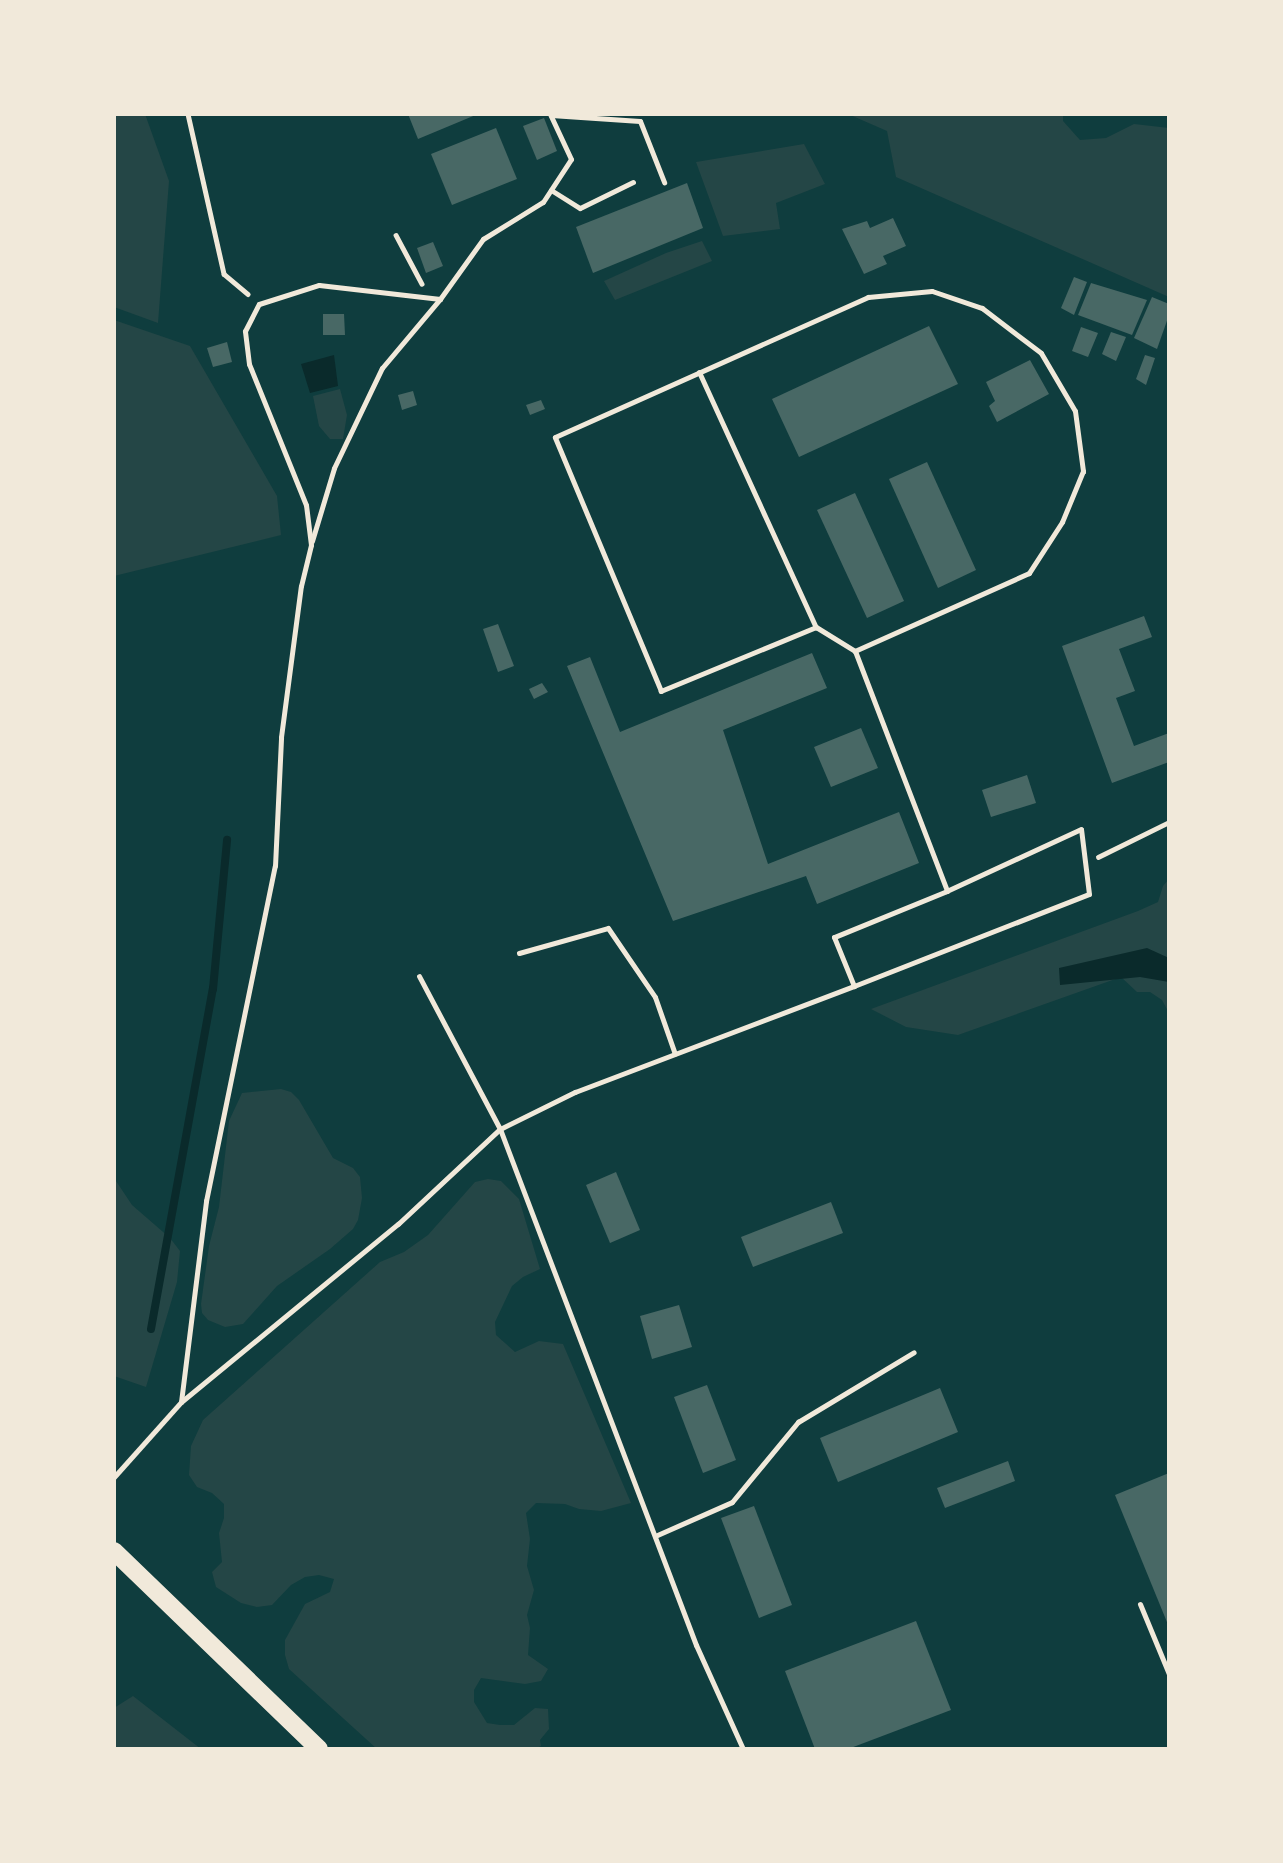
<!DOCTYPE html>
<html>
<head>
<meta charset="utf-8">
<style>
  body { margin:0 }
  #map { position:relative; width:1283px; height:1863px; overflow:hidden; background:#0f3d3e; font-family:Ubuntu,sans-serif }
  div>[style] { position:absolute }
  .green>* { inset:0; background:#244646 }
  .water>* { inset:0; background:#0a2a2b }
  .stream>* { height:8px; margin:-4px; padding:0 4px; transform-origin:4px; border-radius:4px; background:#0a2a2b }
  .building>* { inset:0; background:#486865 }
  .path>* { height:4.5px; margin:-2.25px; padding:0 2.25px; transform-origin:2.25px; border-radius:2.25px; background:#f1e9da }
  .service>* { height:5px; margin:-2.5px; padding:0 2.5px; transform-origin:2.5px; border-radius:2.5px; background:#f1e9da }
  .primary>* { height:18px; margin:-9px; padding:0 9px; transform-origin:9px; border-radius:9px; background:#f1e9da }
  span { translate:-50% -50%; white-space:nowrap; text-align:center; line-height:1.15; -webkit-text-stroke:7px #f1e9da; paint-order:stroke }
  .frame { position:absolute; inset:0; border:116px solid #f1e9da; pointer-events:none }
</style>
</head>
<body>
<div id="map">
  <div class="green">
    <div style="clip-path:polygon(114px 114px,145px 114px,169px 181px,158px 323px,114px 307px)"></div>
    <div style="clip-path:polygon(848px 114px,1063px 114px,1063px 121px,1080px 140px,1106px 138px,1134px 124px,1169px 128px,1169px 297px,896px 177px,887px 131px)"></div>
    <div style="clip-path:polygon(804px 144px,825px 184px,776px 203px,780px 229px,723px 236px,696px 162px)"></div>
    <div style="clip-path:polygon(702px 241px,712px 261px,615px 300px,604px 281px,666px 253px)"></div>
    <div style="clip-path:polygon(114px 320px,190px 346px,277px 496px,281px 535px,114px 576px)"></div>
    <div style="clip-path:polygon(340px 389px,347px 415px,343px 439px,330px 439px,319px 426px,313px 396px)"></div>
    <div style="clip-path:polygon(1169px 879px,1169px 1013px,1162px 1000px,1150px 992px,1137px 992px,1121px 977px,958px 1035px,906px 1027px,871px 1009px,1138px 911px,1158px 902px,1163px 886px)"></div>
    <div style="clip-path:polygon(281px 1089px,291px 1092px,299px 1100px,333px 1158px,353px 1168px,360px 1177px,362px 1198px,358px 1220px,353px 1229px,330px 1249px,277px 1286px,243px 1324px,225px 1327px,208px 1320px,202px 1313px,201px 1304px,209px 1246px,219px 1207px,229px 1121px,242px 1093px)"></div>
    <div style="clip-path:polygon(114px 1178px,132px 1205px,170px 1238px,180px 1251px,177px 1282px,146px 1387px,114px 1376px)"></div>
    <div style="clip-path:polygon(488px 1179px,501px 1181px,519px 1199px,540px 1269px,523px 1277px,512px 1286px,495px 1322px,496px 1335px,515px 1352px,539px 1341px,563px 1344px,631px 1503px,601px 1511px,579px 1509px,565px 1504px,536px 1503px,526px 1513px,530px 1539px,527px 1566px,534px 1590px,527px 1615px,530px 1628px,528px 1655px,548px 1669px,541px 1681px,525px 1684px,481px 1678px,474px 1690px,474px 1702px,487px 1723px,500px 1725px,514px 1725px,535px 1708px,548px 1709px,549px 1729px,540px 1740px,541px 1746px,535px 1749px,377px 1749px,289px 1669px,285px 1655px,285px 1640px,305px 1604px,330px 1592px,334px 1579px,319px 1575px,305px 1577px,291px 1585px,272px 1605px,257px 1607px,241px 1603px,216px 1587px,212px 1572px,222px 1562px,219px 1533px,224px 1518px,224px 1504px,212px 1493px,197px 1487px,189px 1475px,191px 1446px,203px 1420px,380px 1262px,404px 1252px,428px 1235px,475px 1182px)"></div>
    <div style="clip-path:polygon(133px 1696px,201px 1749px,114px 1749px,114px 1708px)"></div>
  </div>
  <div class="water">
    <div style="clip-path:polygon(334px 355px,338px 386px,310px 393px,301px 364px)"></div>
    <div style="clip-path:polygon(1147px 948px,1169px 958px,1169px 982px,1140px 977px,1060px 985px,1059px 968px)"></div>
  </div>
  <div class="stream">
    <div style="left:151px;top:1329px;width:346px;rotate:-79.7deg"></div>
    <div style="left:213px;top:989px;width:150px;rotate:-84.6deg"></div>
  </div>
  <div class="building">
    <div style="clip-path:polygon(408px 114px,478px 114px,418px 139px)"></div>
    <div style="clip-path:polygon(544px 118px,557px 151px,537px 160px,523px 126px)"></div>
    <div style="clip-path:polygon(496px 128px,517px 179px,452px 205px,431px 154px)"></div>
    <div style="clip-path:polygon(687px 183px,703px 228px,593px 273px,576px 227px)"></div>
    <div style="clip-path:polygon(893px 218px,906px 246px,883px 256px,887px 264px,864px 274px,842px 229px,867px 221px,870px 228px)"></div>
    <div style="clip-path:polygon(433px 242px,443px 266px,426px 273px,417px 248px)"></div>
    <div style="clip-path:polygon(1074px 277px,1087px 282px,1074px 315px,1061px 308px)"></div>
    <div style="clip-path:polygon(1091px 283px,1147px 300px,1132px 335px,1078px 315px)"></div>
    <div style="clip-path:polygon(1152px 297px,1169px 304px,1169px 315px,1157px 349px,1134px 338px)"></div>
    <div style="clip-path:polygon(323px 314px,344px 314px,345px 335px,323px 335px)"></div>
    <div style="clip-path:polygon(929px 326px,958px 384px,799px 457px,772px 399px)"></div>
    <div style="clip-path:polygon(1081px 327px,1098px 333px,1088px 357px,1072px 351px)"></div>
    <div style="clip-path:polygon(1111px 332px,1126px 337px,1116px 361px,1102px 354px)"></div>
    <div style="clip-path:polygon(227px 342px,232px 362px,213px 367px,207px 348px)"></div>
    <div style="clip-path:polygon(1145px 355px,1155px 358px,1146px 385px,1136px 379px)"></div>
    <div style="clip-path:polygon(1030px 360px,1049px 394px,997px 422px,989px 406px,995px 401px,986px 382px)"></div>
    <div style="clip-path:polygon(413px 391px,417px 405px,402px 410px,398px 395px)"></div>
    <div style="clip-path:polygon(541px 400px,545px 409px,530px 415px,526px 405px)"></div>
    <div style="clip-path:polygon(927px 462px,976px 570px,938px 588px,889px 479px)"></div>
    <div style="clip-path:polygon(855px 493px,904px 601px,867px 618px,817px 510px)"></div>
    <div style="clip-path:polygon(1144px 616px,1152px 637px,1119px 649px,1135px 691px,1116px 698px,1134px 746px,1169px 733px,1169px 762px,1112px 783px,1062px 646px)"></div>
    <div style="clip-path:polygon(498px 624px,514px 666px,498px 672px,483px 629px)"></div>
    <div style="clip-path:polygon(812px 653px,827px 688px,723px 730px,768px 864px,899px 812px,919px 863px,817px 904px,806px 876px,673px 921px,567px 666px,590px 657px,620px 732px)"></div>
    <div style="clip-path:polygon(542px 683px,548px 692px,534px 699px,529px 689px)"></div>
    <div style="clip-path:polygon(861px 728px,878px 768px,831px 787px,814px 747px)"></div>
    <div style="clip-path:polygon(1027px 775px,1036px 803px,991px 817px,982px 790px)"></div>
    <div style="clip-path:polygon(616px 1172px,640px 1230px,610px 1243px,586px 1185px)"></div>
    <div style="clip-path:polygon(831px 1202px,843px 1233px,753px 1267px,741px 1237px)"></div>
    <div style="clip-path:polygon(679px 1305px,692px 1347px,652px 1359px,640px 1316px)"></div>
    <div style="clip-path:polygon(707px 1385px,736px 1460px,703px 1473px,674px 1397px)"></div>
    <div style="clip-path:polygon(940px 1388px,958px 1432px,838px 1482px,820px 1438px)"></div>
    <div style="clip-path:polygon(1008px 1461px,1015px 1481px,945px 1508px,937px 1488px)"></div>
    <div style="clip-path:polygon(1169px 1473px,1169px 1627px,1115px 1495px)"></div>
    <div style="clip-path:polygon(754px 1506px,792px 1605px,759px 1618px,721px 1518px)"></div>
    <div style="clip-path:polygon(916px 1621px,951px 1710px,848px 1749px,815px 1749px,785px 1671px)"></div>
  </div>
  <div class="path">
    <div style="left:188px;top:114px;width:164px;rotate:77.3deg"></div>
    <div style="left:224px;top:274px;width:31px;rotate:40deg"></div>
    <div style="left:396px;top:235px;width:55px;rotate:62deg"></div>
    <div style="left:1098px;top:857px;width:79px;rotate:-26.2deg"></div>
  </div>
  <div class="service">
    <div style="left:551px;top:115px;width:89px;rotate:3.9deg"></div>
    <div style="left:640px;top:121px;width:66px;rotate:68.5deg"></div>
    <div style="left:551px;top:190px;width:34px;rotate:32deg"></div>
    <div style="left:580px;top:208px;width:59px;rotate:-26.1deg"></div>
    <div style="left:699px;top:372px;width:281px;rotate:65.4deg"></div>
    <div style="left:816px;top:627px;width:46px;rotate:31.6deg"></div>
    <div style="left:855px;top:651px;width:257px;rotate:69deg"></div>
    <div style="left:312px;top:541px;width:76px;rotate:-73.2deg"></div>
    <div style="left:334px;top:468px;width:111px;rotate:-64.4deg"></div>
    <div style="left:382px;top:368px;width:90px;rotate:-50deg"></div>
    <div style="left:816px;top:627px;width:168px;rotate:157.6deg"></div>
    <div style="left:661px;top:691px;width:275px;rotate:-112.7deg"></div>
    <div style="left:555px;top:437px;width:343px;rotate:-24.1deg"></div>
    <div style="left:868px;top:297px;width:64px;rotate:-5.4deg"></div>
    <div style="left:932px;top:291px;width:53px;rotate:18.8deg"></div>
    <div style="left:982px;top:308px;width:74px;rotate:37.3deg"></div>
    <div style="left:1041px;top:353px;width:67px;rotate:59.6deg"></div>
    <div style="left:1075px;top:411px;width:61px;rotate:82.4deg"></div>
    <div style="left:1083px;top:471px;width:55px;rotate:112.4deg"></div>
    <div style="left:1062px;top:522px;width:61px;rotate:122.9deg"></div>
    <div style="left:1029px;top:573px;width:191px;rotate:155.9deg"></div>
    <div style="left:519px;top:953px;width:92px;rotate:-15.7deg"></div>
    <div style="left:608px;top:928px;width:83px;rotate:55.7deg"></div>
    <div style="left:655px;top:997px;width:60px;rotate:70.7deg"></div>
    <div style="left:181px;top:1402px;width:203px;rotate:-82.9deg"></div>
    <div style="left:206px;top:1201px;width:342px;rotate:-78.4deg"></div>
    <div style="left:275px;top:866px;width:129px;rotate:-87.3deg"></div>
    <div style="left:281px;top:737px;width:152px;rotate:-82.5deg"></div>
    <div style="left:301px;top:586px;width:42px;rotate:-76.3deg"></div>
    <div style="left:311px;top:545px;width:40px;rotate:-97.1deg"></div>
    <div style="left:306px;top:505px;width:152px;rotate:-112deg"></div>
    <div style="left:249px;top:364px;width:33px;rotate:-97deg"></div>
    <div style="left:245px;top:331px;width:30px;rotate:-63deg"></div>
    <div style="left:259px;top:304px;width:63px;rotate:-17.6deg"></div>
    <div style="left:319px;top:285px;width:122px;rotate:6.6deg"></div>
    <div style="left:440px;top:299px;width:74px;rotate:-54.4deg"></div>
    <div style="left:483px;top:239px;width:70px;rotate:-31.7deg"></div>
    <div style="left:543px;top:202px;width:51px;rotate:-56.9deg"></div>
    <div style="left:571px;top:159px;width:50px;rotate:-115deg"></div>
    <div style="left:114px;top:1477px;width:101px;rotate:-48.2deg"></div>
    <div style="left:181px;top:1402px;width:281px;rotate:-39.4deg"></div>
    <div style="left:398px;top:1224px;width:139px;rotate:-43deg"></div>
    <div style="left:500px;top:1129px;width:173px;rotate:-117.9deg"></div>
    <div style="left:655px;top:1536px;width:84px;rotate:-23.8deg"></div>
    <div style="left:732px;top:1502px;width:104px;rotate:-50.5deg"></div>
    <div style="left:798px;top:1422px;width:135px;rotate:-31.1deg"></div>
    <div style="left:1140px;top:1604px;width:76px;rotate:67.5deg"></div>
    <div style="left:743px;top:1749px;width:114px;rotate:-114.3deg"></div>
    <div style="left:696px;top:1645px;width:552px;rotate:-110.8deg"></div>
    <div style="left:500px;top:1129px;width:84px;rotate:-26.3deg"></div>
    <div style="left:575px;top:1092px;width:298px;rotate:-20.8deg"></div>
    <div style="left:854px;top:986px;width:252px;rotate:-21.4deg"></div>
    <div style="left:1089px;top:894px;width:65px;rotate:-97deg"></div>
    <div style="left:1081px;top:829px;width:148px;rotate:155.2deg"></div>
    <div style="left:947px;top:891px;width:122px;rotate:157.8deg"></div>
    <div style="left:834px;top:937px;width:53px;rotate:67.8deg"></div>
  </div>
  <div class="primary">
    <div style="left:114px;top:1551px;width:285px;rotate:44deg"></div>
  </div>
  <div class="frame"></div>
</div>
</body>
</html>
